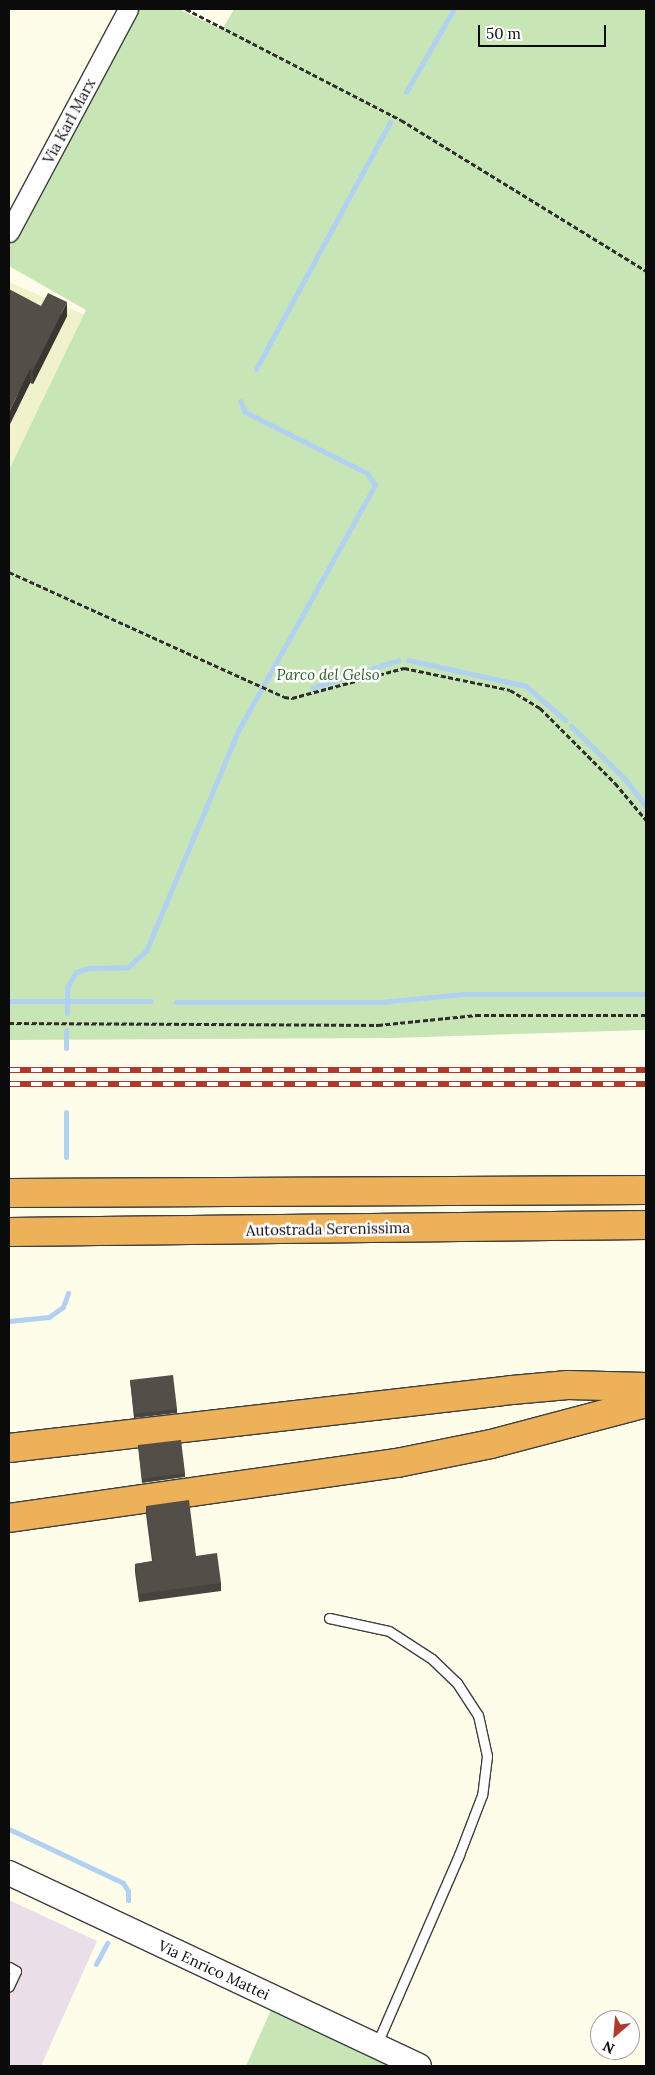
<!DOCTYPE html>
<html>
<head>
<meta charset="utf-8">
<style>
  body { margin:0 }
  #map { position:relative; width:655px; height:2075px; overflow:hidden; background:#fefdea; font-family:Lora,serif }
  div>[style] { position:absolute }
  .industrial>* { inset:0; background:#eadfe9 }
  .farmland>* { inset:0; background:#f0f2cc }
  .green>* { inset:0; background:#c8e5b6 }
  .stream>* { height:5px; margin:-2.5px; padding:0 2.5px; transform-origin:2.5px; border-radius:2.5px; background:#b1d1f2 }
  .path>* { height:3px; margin-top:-1.5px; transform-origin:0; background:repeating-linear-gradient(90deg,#2d2d2d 0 5px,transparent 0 7.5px) }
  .roads { filter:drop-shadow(1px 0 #3e3e3e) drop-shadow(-1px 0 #3e3e3e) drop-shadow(0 1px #3e3e3e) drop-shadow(0 -1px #3e3e3e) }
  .service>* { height:9px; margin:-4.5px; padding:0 4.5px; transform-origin:4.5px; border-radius:4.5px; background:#fff }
  .minor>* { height:19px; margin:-9.5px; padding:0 9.5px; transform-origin:9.5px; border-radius:9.5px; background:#fff }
  .tertiary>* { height:24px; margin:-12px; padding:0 12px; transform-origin:12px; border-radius:12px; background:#fff }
  .motorway>* { height:28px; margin:-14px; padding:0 14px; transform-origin:14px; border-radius:14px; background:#ecb159 }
  .rail>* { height:5.5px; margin-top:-2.75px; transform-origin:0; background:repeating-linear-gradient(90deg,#fff 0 11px,#b2382b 0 22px); box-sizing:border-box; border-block:1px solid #b2382b }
  .wall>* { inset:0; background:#47433e }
  .shaded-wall>* { inset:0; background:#3a3732 }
  .building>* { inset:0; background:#534e48 }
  span { translate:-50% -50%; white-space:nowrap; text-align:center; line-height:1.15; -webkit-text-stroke:5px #fff; paint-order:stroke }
  .street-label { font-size:15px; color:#0b0b0b }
  .park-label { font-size:15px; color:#245e20; font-style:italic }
  .frame { position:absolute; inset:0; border:10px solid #0b0b0b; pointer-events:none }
  .north { position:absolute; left:590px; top:2010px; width:50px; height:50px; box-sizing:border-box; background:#fff; border:1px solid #9d9d9d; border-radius:50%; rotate:207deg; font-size:14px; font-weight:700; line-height:20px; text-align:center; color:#0b0b0b }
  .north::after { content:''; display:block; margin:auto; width:18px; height:22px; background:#b2382b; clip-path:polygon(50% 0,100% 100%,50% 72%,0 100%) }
  .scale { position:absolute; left:478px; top:25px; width:128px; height:22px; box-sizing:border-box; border:2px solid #0b0b0b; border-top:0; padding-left:6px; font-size:15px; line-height:18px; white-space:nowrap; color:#0b0b0b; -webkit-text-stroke:4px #fff; paint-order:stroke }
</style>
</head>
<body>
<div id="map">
  <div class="industrial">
    <div style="clip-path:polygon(9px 1900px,97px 1941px,41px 2066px,9px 2066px)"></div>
  </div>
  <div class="farmland">
    <div style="clip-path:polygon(9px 282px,92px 318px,9px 490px)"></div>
  </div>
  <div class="green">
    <div style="clip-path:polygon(131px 9px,179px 9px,222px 30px,234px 9px,646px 9px,646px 1030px,393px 1038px,9px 1040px,9px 470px,86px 310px,9px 266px,9px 241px)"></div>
    <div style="clip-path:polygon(271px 2010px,394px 2066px,246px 2066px)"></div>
  </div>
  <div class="stream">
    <div style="left:406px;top:92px;width:96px;rotate:-60deg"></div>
    <div style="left:256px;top:369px;width:281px;rotate:-61.5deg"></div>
    <div style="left:408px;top:660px;width:121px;rotate:12.4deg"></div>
    <div style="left:526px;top:686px;width:52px;rotate:41.1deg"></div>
    <div style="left:312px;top:688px;width:91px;rotate:-17.8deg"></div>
    <div style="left:571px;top:726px;width:74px;rotate:44.5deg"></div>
    <div style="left:624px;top:778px;width:36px;rotate:52deg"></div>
    <div style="left:9px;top:1001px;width:142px"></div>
    <div style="left:176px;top:1002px;width:205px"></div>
    <div style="left:381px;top:1002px;width:83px;rotate:-5.5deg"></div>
    <div style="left:464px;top:994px;width:182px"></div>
    <div style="left:67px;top:1013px;width:25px;rotate:-90deg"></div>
    <div style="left:67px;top:988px;width:18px;rotate:-61deg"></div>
    <div style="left:76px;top:972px;width:14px;rotate:-17deg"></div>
    <div style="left:89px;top:968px;width:39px;rotate:-1deg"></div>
    <div style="left:128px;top:967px;width:24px;rotate:-42deg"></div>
    <div style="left:146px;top:951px;width:238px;rotate:-67.3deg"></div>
    <div style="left:238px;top:731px;width:282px;rotate:-60.9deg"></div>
    <div style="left:375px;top:485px;width:14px;rotate:-124deg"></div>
    <div style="left:367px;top:473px;width:136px;rotate:-153.4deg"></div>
    <div style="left:245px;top:412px;width:12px;rotate:-114deg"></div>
    <div style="left:66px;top:1048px;width:18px;rotate:-90deg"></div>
    <div style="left:66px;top:1157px;width:45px;rotate:-90deg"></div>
    <div style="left:9px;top:1321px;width:40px;rotate:-5.7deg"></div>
    <div style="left:49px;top:1317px;width:17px;rotate:-36deg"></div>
    <div style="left:63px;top:1307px;width:15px;rotate:-70deg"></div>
    <div style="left:9px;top:1829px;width:126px;rotate:25.3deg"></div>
    <div style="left:123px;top:1883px;width:9px;rotate:58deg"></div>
    <div style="left:128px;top:1891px;width:9px;rotate:90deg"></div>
    <div style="left:96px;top:1964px;width:24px;rotate:-62deg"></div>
  </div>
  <div class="path">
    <div style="left:186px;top:9px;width:242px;rotate:27.3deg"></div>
    <div style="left:401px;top:120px;width:288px;rotate:31.6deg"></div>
    <div style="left:9px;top:572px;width:302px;rotate:24.4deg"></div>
    <div style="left:284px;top:697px;width:8px;rotate:7deg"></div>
    <div style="left:292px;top:698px;width:116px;rotate:-15deg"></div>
    <div style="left:404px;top:668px;width:108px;rotate:11.7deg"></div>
    <div style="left:510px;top:690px;width:35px;rotate:31deg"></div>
    <div style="left:540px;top:708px;width:106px;rotate:45deg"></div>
    <div style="left:615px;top:783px;width:48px;rotate:50deg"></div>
    <div style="left:9px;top:1023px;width:369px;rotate:0.3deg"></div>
    <div style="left:378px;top:1025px;width:99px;rotate:-5.8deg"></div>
    <div style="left:476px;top:1015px;width:170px"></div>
  </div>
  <div class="roads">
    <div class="service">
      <div style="left:329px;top:1618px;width:61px;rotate:12.2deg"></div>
      <div style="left:389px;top:1631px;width:51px;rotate:33.1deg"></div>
      <div style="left:432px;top:1659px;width:35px;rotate:44deg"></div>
      <div style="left:457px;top:1683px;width:38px;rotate:57deg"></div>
      <div style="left:478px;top:1715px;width:42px;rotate:77.6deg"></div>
      <div style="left:487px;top:1756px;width:39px;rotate:97deg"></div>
      <div style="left:482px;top:1795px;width:64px;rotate:111deg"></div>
      <div style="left:459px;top:1855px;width:208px;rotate:113.5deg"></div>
      <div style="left:9px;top:1967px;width:8px;rotate:30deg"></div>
      <div style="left:16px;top:1971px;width:17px;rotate:115deg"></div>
    </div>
    <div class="minor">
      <div style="left:9px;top:232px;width:253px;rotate:-61.9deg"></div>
    </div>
    <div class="tertiary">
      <div style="left:9px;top:1873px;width:453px;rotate:25.2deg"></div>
    </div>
    <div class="motorway">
      <div style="left:9px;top:1193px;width:637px;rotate:-0.27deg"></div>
      <div style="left:9px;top:1232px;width:637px;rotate:-0.63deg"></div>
      <div style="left:9px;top:1448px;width:506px;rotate:-6.58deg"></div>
      <div style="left:512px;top:1390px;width:56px;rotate:-5.1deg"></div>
      <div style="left:568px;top:1385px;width:78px;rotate:1.5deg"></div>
      <div style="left:9px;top:1518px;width:392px;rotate:-8.1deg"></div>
      <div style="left:397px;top:1463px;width:96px;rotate:-11.4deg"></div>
      <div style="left:491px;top:1444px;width:160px;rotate:-14.8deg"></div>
    </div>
  </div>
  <div class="rail">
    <div style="left:9px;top:1070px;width:637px"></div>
    <div style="left:9px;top:1084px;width:637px"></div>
  </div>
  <div class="wall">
    <div style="clip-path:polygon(41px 306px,67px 316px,33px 384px,30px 383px,9px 426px)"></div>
    <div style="clip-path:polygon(130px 1380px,177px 1409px,177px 1413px,134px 1418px)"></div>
    <div style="clip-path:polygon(138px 1445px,185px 1473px,185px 1477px,142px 1483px)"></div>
    <div style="clip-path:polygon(146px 1506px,196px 1556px,221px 1583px,221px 1591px,139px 1602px,135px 1572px,135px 1564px,152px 1561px,146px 1514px)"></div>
  </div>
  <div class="shaded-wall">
    <div style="clip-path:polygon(67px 302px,67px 316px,33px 384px,33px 370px)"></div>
    <div style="clip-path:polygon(30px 369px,30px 383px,9px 426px,9px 412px)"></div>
  </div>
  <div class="building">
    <div style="clip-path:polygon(9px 289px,41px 306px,48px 293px,67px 302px,33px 370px,30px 369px,9px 412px)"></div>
    <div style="clip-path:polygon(173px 1375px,177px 1409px,134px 1414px,130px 1380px)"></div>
    <div style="clip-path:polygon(181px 1440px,185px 1473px,142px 1479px,138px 1445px)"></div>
    <div style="clip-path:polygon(189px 1500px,196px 1556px,217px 1553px,221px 1583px,139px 1594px,135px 1564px,153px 1561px,146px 1506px)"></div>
  </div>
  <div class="street-label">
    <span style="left:69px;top:121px;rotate:-62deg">Via Karl Marx</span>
    <span style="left:328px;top:1229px;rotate:-1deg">Autostrada Serenissima</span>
    <span style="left:214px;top:1970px;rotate:25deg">Via Enrico Mattei</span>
  </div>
  <div class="park-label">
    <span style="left:328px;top:675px">Parco del Gelso</span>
  </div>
  <div class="frame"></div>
  <div class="north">N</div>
  <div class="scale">50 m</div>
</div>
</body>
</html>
